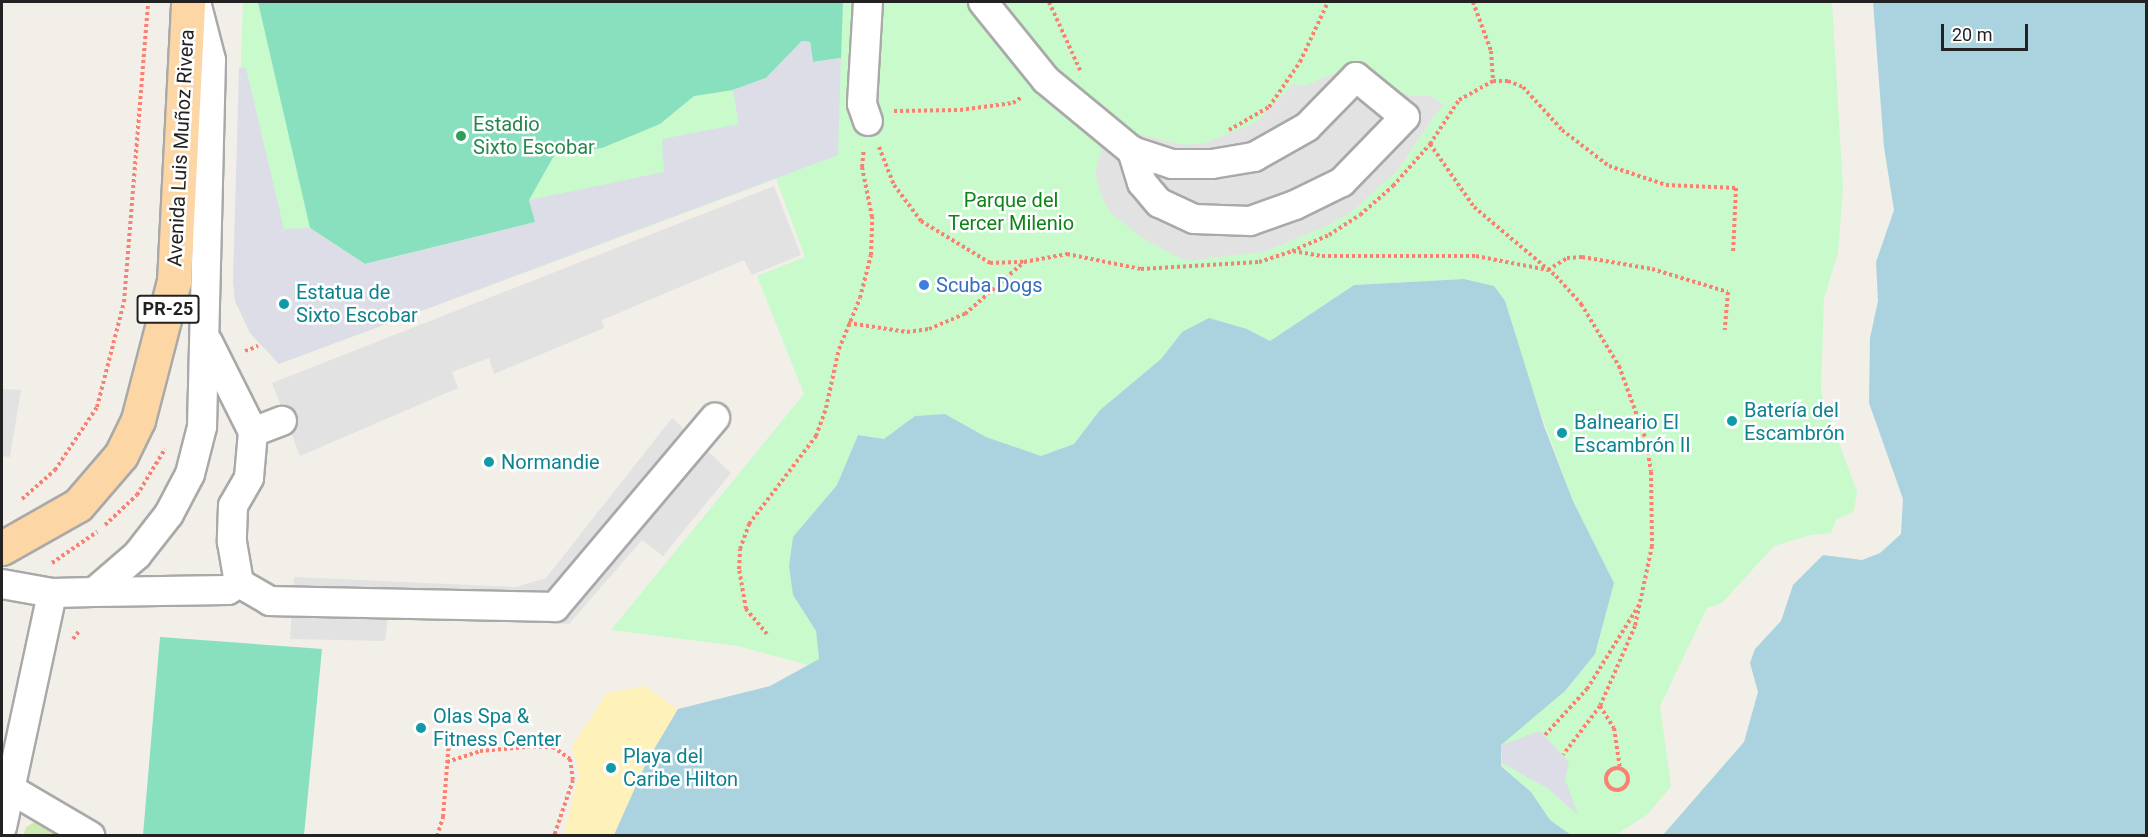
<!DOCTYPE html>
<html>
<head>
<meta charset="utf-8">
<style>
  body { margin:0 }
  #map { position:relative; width:2148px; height:837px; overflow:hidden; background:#f2efe9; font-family:Roboto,sans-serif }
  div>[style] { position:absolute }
  .grass>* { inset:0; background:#cdebb0 }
  .sand>* { inset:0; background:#fff1ba }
  .park>* { inset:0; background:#c8facc }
  .pitch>* { inset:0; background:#88e0be }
  .parking>* { inset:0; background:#e2e2e2 }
  .plaza>* { inset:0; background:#dddde8 }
  .water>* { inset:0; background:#aad3df }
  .path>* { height:4px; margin-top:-2px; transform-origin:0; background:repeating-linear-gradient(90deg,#fa8072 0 3px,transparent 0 6px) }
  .path>.ring { margin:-2px; padding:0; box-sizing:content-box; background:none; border:4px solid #fa8072; border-radius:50% }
  .roads { filter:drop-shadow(2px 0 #a9a9a9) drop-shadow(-2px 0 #a9a9a9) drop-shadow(0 2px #a9a9a9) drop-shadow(0 -2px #a9a9a9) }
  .minor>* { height:28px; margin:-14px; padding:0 14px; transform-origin:14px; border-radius:14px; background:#fff }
  .major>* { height:33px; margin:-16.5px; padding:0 16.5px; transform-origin:16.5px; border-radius:16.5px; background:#fcd6a4 }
  .dots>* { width:16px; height:16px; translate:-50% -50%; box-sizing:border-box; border:3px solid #fff; border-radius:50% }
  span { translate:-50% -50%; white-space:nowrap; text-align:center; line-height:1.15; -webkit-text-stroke:5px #fff; paint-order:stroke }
  .shield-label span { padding:2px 4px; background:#fff; border:2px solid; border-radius:4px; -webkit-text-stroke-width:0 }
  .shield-label { font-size:18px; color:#222; font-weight:700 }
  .leisure-label { font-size:20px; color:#27864d }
  .left { translate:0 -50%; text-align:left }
  .street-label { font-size:20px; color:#222 }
  .park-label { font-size:20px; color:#0c8416 }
  .shop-label { font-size:20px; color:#366cbe }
  .culture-label { font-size:20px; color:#0d838f }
  .frame { position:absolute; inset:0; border:3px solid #222; pointer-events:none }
  .scale { position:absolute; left:1941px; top:24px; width:87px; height:27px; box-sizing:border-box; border:3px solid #222; border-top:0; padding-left:8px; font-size:18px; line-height:21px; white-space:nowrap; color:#222; -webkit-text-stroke:4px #fff; paint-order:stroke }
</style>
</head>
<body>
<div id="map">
  <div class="grass">
    <div style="clip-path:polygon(35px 822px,46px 825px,60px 835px,23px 836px,26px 827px)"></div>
  </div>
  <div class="sand">
    <div style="clip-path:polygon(644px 686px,678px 709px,647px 761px,614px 835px,563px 836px,579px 775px,572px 746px,607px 693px)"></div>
  </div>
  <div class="park">
    <div style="clip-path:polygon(243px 2px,1832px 2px,1843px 188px,1838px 253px,1824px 299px,1821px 393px,1857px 492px,1854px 511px,1836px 520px,1831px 533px,1811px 535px,1774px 546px,1722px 603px,1707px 608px,1660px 706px,1671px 786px,1648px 814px,1616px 835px,1571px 835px,1550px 820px,1531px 792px,1501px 765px,1501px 744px,1532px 718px,1614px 583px,1573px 501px,1494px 286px,1464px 279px,1354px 285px,1270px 341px,1247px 329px,1181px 333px,1161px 359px,1100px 410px,1074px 444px,1041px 456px,986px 437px,945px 414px,915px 416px,884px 439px,858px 435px,837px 485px,793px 538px,793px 595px,816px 631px,819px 659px,808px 665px,738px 646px,611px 630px,804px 394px,757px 276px,805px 257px,776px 179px,279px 364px,250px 333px,235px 301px,233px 280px)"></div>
  </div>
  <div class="pitch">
    <div style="clip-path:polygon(258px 2px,843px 2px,841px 58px,813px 62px,810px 42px,802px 41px,766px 78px,733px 90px,694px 96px,660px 124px,602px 148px,555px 154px,529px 200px,536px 222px,365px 264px,310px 228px)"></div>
    <div style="clip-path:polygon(160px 637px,322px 649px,304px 835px,143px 835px)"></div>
  </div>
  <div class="parking">
    <div style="clip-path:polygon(1340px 71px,1411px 96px,1431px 96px,1443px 104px,1396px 172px,1350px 213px,1327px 226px,1263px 252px,1186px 261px,1144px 239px,1112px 214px,1102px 197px,1095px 173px,1110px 118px,1133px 133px,1183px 145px,1205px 143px,1257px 122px,1293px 84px,1304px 86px)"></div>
    <div style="clip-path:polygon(774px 186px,801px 255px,752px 275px,744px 260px,602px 320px,604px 328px,494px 374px,489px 358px,452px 372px,458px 388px,300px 456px,272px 383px)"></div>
    <div style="clip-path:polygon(2px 389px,21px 390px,10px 457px,2px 456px)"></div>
    <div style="clip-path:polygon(672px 418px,731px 473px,663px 556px,642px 540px,569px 624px,388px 616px,385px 641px,290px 639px,294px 577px,516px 587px,546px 578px)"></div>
  </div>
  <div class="plaza">
    <div style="clip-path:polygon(802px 41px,810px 42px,813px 62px,841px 58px,838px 155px,279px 364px,250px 333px,235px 301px,233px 280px,239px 68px,246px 68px,284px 229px,310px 228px,365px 264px,535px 222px,529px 200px,664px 172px,662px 139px,739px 124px,733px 90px,766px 78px)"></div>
    <div style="clip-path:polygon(1540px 731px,1569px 762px,1565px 779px,1578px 815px,1549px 789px,1502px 763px,1501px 745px)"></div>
  </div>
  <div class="water">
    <div style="clip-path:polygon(1873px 2px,2146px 2px,2146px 835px,1663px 835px,1744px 742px,1758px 692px,1750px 663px,1755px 649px,1781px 621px,1793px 585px,1823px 555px,1862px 560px,1880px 553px,1901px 534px,1903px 499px,1869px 403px,1870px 338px,1878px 301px,1876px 262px,1894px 210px,1884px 147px)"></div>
    <div style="clip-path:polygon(1464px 279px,1494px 286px,1505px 301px,1544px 426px,1573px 501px,1614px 583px,1595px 654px,1565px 691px,1501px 745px,1501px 766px,1531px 792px,1550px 820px,1571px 835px,614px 835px,647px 761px,678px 709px,770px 686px,819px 659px,816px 631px,793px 595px,789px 566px,793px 537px,837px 485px,858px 435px,884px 439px,915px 416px,945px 414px,986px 437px,1041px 456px,1074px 444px,1100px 410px,1161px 359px,1182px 332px,1209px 318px,1247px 329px,1270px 341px,1354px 285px)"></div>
  </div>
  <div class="path">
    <div style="left:1049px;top:2px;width:75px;rotate:65.5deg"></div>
    <div style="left:1473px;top:2px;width:52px;rotate:69.8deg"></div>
    <div style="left:1491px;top:51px;width:30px;rotate:86deg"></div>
    <div style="left:894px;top:111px;width:66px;rotate:-0.9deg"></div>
    <div style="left:960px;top:110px;width:53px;rotate:-7.5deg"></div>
    <div style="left:1013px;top:103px;width:11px;rotate:-34deg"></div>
    <div style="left:1229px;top:130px;width:46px;rotate:-29.9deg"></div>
    <div style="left:1269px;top:107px;width:55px;rotate:-55.4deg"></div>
    <div style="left:1300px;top:62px;width:66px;rotate:-65deg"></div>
    <div style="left:1430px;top:144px;width:77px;rotate:55.1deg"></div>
    <div style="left:1474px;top:207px;width:107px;rotate:40.1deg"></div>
    <div style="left:1556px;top:276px;width:38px;rotate:48deg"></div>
    <div style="left:1581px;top:304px;width:73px;rotate:58.5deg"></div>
    <div style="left:1619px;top:366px;width:79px;rotate:70deg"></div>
    <div style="left:1646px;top:440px;width:32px;rotate:81deg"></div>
    <div style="left:1651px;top:472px;width:74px;rotate:89.2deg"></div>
    <div style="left:1652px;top:546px;width:82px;rotate:102deg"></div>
    <div style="left:1635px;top:626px;width:87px;rotate:113.6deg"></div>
    <div style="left:1600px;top:706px;width:61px;rotate:127.1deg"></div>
    <div style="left:879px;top:147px;width:41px;rotate:68.5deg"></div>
    <div style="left:894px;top:185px;width:45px;rotate:53.1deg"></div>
    <div style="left:921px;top:221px;width:81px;rotate:31.3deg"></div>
    <div style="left:990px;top:263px;width:33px;rotate:-2deg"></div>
    <div style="left:1293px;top:251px;width:29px;rotate:10deg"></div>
    <div style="left:1322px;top:256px;width:154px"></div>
    <div style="left:1476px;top:256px;width:73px;rotate:11deg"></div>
    <div style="left:1548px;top:270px;width:22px;rotate:-32deg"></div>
    <div style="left:1567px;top:258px;width:15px;rotate:-4deg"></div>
    <div style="left:1582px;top:257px;width:71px;rotate:9.7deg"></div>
    <div style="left:1652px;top:269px;width:79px;rotate:16.8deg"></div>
    <div style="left:1728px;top:292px;width:38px;rotate:95deg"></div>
    <div style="left:848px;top:323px;width:60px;rotate:8.7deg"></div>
    <div style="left:907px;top:332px;width:22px;rotate:-8deg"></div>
    <div style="left:929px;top:329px;width:39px;rotate:-23deg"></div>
    <div style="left:965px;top:314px;width:79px;rotate:-41.4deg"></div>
    <div style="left:1024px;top:262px;width:44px;rotate:-10.5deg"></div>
    <div style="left:1067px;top:254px;width:76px;rotate:11.5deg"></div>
    <div style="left:1141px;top:269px;width:118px;rotate:-3.4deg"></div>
    <div style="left:1259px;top:262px;width:35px;rotate:-18deg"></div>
    <div style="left:1292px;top:251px;width:40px;rotate:-23.4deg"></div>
    <div style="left:1329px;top:235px;width:37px;rotate:-33deg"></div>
    <div style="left:1360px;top:215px;width:44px;rotate:-41.3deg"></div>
    <div style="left:1393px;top:186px;width:56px;rotate:-48.6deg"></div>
    <div style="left:1430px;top:144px;width:53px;rotate:-56.6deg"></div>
    <div style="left:1459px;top:100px;width:39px;rotate:-29deg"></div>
    <div style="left:1493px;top:81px;width:15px"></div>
    <div style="left:1508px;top:81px;width:16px;rotate:22deg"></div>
    <div style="left:1523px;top:87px;width:58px;rotate:47.8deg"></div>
    <div style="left:1562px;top:130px;width:59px;rotate:37.5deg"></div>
    <div style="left:1609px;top:166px;width:60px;rotate:18.4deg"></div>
    <div style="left:1666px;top:185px;width:70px;rotate:2.5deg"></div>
    <div style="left:1736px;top:188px;width:66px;rotate:92.6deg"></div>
    <div style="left:245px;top:351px;width:14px;rotate:-21deg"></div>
    <div style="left:22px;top:499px;width:44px;rotate:-41.3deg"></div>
    <div style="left:55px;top:470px;width:76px;rotate:-56.3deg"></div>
    <div style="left:97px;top:407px;width:108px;rotate:-75.6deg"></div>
    <div style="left:124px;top:302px;width:301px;rotate:-85.4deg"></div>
    <div style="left:105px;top:525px;width:44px;rotate:-43.2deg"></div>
    <div style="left:137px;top:495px;width:54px;rotate:-58.7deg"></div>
    <div style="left:52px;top:563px;width:55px;rotate:-34.6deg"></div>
    <div style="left:767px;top:634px;width:33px;rotate:-130deg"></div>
    <div style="left:746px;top:609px;width:41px;rotate:-99.9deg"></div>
    <div style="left:739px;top:569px;width:20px;rotate:-87deg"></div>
    <div style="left:740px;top:549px;width:27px;rotate:-70deg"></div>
    <div style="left:749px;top:524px;width:111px;rotate:-52.7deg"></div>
    <div style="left:816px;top:436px;width:30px;rotate:-70deg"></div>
    <div style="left:826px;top:408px;width:60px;rotate:-77.6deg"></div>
    <div style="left:839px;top:349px;width:55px;rotate:-67.6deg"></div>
    <div style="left:860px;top:298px;width:44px;rotate:-75.7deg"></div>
    <div style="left:871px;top:255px;width:38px;rotate:-88deg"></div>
    <div style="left:872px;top:217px;width:51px;rotate:-101.3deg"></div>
    <div style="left:862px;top:167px;width:18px;rotate:-84deg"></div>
    <div style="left:73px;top:639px;width:11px;rotate:-52deg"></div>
    <div style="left:1600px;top:706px;width:26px;rotate:58deg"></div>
    <div style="left:1614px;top:728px;width:40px;rotate:81.5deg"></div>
    <div style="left:1545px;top:735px;width:62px;rotate:-47.6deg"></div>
    <div style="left:1587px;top:689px;width:99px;rotate:-58.2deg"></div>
    <div style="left:447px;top:762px;width:35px;rotate:-18deg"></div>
    <div style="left:480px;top:751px;width:47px;rotate:-4.9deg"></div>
    <div style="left:527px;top:747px;width:26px"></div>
    <div style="left:553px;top:747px;width:21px;rotate:35deg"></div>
    <div style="left:570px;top:759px;width:21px;rotate:82deg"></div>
    <div style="left:573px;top:780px;width:59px;rotate:108.7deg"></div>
    <div class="ring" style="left:1606px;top:768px;width:18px;height:18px"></div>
    <div style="left:437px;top:836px;width:20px;rotate:-72deg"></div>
    <div style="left:443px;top:817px;width:76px;rotate:-85.5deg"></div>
  </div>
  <div class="roads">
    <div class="minor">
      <div style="left:868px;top:2px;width:102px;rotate:93.4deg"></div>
      <div style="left:862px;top:104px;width:18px;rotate:71deg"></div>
      <div style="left:983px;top:2px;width:100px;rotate:51.1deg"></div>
      <div style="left:1046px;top:80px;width:112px;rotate:39.5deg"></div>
      <div style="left:1132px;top:151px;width:42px;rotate:18deg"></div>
      <div style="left:1172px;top:164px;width:40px"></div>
      <div style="left:1212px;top:164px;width:43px;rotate:-9.5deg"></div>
      <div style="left:1254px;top:157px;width:61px;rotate:-29.5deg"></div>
      <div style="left:1307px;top:127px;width:70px;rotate:-45.6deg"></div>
      <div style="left:1356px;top:77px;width:63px;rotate:39.2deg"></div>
      <div style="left:1405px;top:117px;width:91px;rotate:134.1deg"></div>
      <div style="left:1342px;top:182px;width:52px;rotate:153.9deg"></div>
      <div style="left:1295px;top:205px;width:48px;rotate:160.4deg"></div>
      <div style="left:1250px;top:221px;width:56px;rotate:-178deg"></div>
      <div style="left:1194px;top:219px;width:38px;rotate:-155deg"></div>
      <div style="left:1159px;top:203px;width:26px;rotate:-130deg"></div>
      <div style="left:1142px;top:183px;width:34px;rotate:-107deg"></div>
      <div style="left:208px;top:342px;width:101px;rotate:63.4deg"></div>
      <div style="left:253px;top:432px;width:46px;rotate:95deg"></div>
      <div style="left:249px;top:478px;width:32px;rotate:120deg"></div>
      <div style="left:233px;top:506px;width:36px;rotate:92deg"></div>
      <div style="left:232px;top:542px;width:42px;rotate:80.3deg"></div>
      <div style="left:253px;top:432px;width:31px;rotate:-21deg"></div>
      <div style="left:239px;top:583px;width:36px;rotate:30deg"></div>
      <div style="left:270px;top:601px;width:285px;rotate:1.2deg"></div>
      <div style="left:555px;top:607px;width:248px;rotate:-49.8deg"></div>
      <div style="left:2px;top:584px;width:51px;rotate:10.2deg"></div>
      <div style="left:52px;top:593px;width:42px;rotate:-1.4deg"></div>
      <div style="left:94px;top:592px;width:57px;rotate:-40.7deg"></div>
      <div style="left:137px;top:555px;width:52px;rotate:-52deg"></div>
      <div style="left:169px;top:514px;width:45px;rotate:-62.3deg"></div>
      <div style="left:190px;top:474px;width:49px;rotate:-75.7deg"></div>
      <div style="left:202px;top:427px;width:367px;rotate:-88.6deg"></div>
      <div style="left:211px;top:60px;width:60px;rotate:-104.5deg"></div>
      <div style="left:94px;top:592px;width:134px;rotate:-0.9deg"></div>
      <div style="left:228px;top:590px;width:13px;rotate:-32deg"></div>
      <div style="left:12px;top:790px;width:91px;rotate:30.5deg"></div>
      <div style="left:2px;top:827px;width:239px;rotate:-77.9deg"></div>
    </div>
    <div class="major">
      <div style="left:2px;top:548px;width:87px;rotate:-29.5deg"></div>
      <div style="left:78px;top:505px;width:66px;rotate:-49.3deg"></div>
      <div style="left:121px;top:455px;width:39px;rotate:-64deg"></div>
      <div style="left:138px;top:420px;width:144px;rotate:-75.5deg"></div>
      <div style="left:174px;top:281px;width:279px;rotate:-87.1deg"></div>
    </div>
  </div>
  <div class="dots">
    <div style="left:461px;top:136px;background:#2e9e5b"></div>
    <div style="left:924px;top:285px;background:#3f7fe0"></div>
    <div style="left:284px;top:304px;background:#0f9aa8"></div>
    <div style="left:1732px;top:421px;background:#0f9aa8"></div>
    <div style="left:1562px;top:433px;background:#0f9aa8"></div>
    <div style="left:489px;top:462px;background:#0f9aa8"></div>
    <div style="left:421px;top:728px;background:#0f9aa8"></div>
    <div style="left:611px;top:768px;background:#0f9aa8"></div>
  </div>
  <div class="shield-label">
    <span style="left:168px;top:309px">PR-25</span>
  </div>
  <div class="leisure-label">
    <span class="left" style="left:473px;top:136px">Estadio<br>Sixto Escobar</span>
  </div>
  <div class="street-label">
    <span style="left:181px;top:148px;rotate:-87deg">Avenida Luis Muñoz Rivera</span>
  </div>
  <div class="park-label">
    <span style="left:1011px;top:212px">Parque del<br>Tercer Milenio</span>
  </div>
  <div class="shop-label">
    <span class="left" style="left:936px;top:285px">Scuba Dogs</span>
  </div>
  <div class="culture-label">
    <span class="left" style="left:296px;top:304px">Estatua de<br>Sixto Escobar</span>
    <span class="left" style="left:1744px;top:422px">Batería del<br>Escambrón</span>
    <span class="left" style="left:1574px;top:434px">Balneario El<br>Escambrón II</span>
    <span class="left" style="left:501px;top:462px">Normandie</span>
    <span class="left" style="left:433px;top:728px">Olas Spa &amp;<br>Fitness Center</span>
    <span class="left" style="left:623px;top:768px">Playa del<br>Caribe Hilton</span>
  </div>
  <div class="frame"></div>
  <div class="scale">20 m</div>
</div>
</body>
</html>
